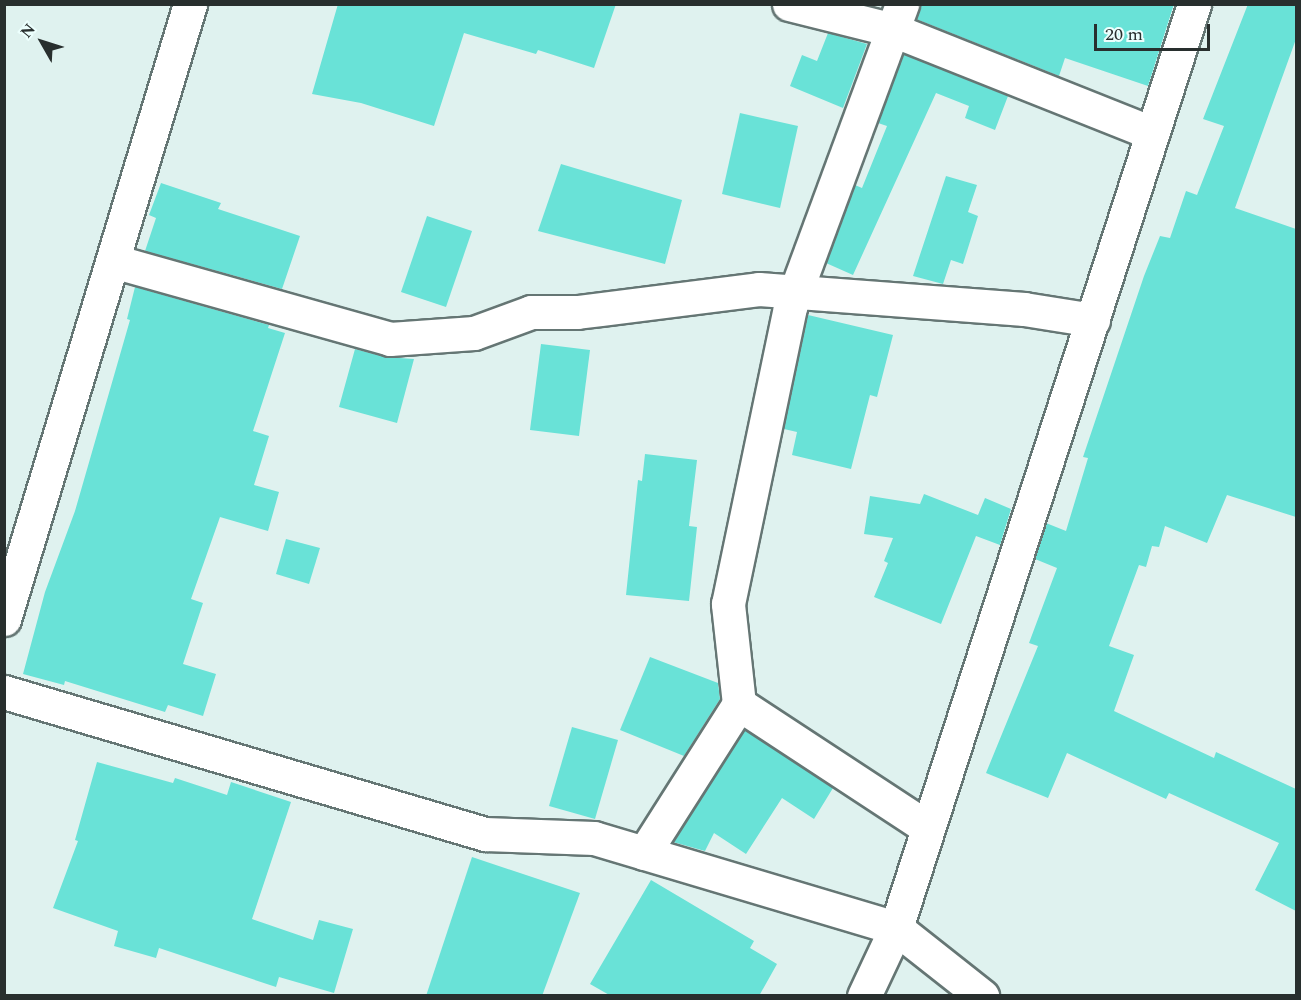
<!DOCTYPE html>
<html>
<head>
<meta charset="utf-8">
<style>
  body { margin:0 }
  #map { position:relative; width:1301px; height:1000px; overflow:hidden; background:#dff2ef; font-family:Spectral,serif }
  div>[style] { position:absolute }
  .building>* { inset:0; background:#69e2d7 }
  .roads { filter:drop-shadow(2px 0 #657674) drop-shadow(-2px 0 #657674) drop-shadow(0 2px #657674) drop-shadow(0 -2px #657674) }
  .minor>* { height:33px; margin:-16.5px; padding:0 16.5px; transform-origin:16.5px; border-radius:16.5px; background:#fff }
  span { translate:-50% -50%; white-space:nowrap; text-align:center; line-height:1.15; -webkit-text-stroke:4.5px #ecfffd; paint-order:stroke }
  .frame { position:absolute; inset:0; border:6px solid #282f2e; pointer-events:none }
  .north { position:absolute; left:12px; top:12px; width:60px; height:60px; -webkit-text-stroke:4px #ecfffd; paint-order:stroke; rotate:309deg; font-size:16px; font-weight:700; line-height:24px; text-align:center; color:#282f2e }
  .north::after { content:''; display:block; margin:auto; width:21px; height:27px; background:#282f2e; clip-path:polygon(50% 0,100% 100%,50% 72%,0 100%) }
  .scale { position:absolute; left:1094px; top:24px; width:116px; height:27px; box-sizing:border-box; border:3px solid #282f2e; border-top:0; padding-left:8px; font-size:18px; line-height:21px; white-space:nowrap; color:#282f2e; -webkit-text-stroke:4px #ecfffd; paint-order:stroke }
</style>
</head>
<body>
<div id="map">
  <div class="building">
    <div style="clip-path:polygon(338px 4px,616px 4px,594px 68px,538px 50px,536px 54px,464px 33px,434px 126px,361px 103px,312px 94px)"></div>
    <div style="clip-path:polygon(921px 4px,1174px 4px,1148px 86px,1065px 58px,1059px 76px,916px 19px)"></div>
    <div style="clip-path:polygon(1248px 4px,1296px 4px,1296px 39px,1235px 208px,1296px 229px,1296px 517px,1227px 495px,1207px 543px,1165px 526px,1159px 547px,1152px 546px,1146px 567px,1139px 565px,1109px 646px,1134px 655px,1114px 711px,1214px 758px,1216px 752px,1296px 789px,1296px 911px,1255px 890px,1279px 843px,1169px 793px,1166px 799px,1067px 753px,1048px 798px,986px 773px,1038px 646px,1029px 643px,1057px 568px,1035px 559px,1046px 523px,1066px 531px,1088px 458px,1083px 457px,1144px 276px,1160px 236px,1170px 238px,1186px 191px,1197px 195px,1224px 126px,1203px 119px)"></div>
    <div style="clip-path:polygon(828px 33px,867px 44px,843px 108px,790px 86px,802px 55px,817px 61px)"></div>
    <div style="clip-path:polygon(903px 54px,1008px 96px,995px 130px,965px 118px,969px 106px,936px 93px,853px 275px,826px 263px,855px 185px,862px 188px,887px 126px,878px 123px)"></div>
    <div style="clip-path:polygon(740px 113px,798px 126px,780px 208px,722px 194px)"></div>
    <div style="clip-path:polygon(561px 164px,682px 200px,665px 264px,538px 231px)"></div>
    <div style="clip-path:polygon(946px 176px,977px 185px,968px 212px,978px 216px,963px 264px,951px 260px,943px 284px,913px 276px)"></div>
    <div style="clip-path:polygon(161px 183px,221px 203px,218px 209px,300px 236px,282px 289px,145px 251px,156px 218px,149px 215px)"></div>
    <div style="clip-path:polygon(427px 216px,472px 231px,446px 307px,401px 292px)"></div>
    <div style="clip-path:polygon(135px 287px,269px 325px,268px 328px,285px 333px,253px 431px,269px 436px,254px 485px,279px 492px,268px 531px,220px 517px,191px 599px,203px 603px,183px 664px,216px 674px,203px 716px,168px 705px,165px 712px,65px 681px,64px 685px,23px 674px,45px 592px,75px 511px,130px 320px,127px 319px)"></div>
    <div style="clip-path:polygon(808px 315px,893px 335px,877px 397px,870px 395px,851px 469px,792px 455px,797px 432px,784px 429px)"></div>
    <div style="clip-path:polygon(541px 344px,590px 350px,579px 436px,530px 430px)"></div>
    <div style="clip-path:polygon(355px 349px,385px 357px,414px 359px,397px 423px,339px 407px)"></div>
    <div style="clip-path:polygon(645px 454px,697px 460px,689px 526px,697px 527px,689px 601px,626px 595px,638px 480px,642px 481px)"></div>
    <div style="clip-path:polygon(924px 494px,978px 515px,985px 498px,1011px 509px,1000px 545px,976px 536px,941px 624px,874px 597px,888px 563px,884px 561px,893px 538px,864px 534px,870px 496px,920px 504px)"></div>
    <div style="clip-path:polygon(286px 539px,320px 548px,309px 584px,276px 574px)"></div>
    <div style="clip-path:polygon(650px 657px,718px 683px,720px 699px,684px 756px,620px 730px)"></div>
    <div style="clip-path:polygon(572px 727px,618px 740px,595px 819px,549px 806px)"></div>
    <div style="clip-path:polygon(745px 730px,833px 788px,814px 819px,782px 798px,746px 854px,714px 833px,705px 851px,673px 842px)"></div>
    <div style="clip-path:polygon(97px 762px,173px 783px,175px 778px,227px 795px,231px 782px,291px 802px,252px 919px,313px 940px,319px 920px,353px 929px,334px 993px,279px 977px,276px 987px,159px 948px,156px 958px,114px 946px,118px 931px,53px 908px,78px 841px,75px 840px)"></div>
    <div style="clip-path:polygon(472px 857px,580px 893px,542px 996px,426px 996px)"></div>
    <div style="clip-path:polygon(651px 880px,754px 941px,750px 948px,777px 964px,759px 996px,611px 996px,590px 984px)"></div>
  </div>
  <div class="roads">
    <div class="minor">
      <div style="left:789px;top:4px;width:107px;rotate:14deg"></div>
      <div style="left:893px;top:30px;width:279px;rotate:21.7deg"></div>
      <div style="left:113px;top:261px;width:288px;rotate:15.7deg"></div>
      <div style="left:390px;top:339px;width:84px;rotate:-4.1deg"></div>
      <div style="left:474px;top:333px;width:61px;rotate:-20.2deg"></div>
      <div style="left:531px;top:312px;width:46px"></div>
      <div style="left:577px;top:312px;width:183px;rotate:-7.2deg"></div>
      <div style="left:759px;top:289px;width:266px;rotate:4.3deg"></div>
      <div style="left:1024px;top:309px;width:70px;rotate:9.1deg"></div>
      <div style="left:4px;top:619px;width:643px;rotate:-73.17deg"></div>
      <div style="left:4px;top:692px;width:502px;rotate:16.45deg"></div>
      <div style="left:485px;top:834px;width:109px;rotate:2.1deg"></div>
      <div style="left:594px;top:838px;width:315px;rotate:16.6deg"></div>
      <div style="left:896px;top:928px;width:110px;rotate:38.3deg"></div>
      <div style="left:739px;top:704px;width:226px;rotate:33.3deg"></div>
      <div style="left:644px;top:853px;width:177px;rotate:-57.5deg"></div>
      <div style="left:739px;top:704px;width:101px;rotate:-96.3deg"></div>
      <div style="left:728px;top:604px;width:303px;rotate:-78.2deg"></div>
      <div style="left:790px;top:307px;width:323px;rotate:-69.7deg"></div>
      <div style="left:864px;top:996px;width:75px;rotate:-64.8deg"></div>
      <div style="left:896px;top:928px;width:971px;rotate:-72.12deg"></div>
    </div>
  </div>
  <div class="frame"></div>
  <div class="north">N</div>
  <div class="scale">20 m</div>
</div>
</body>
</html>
